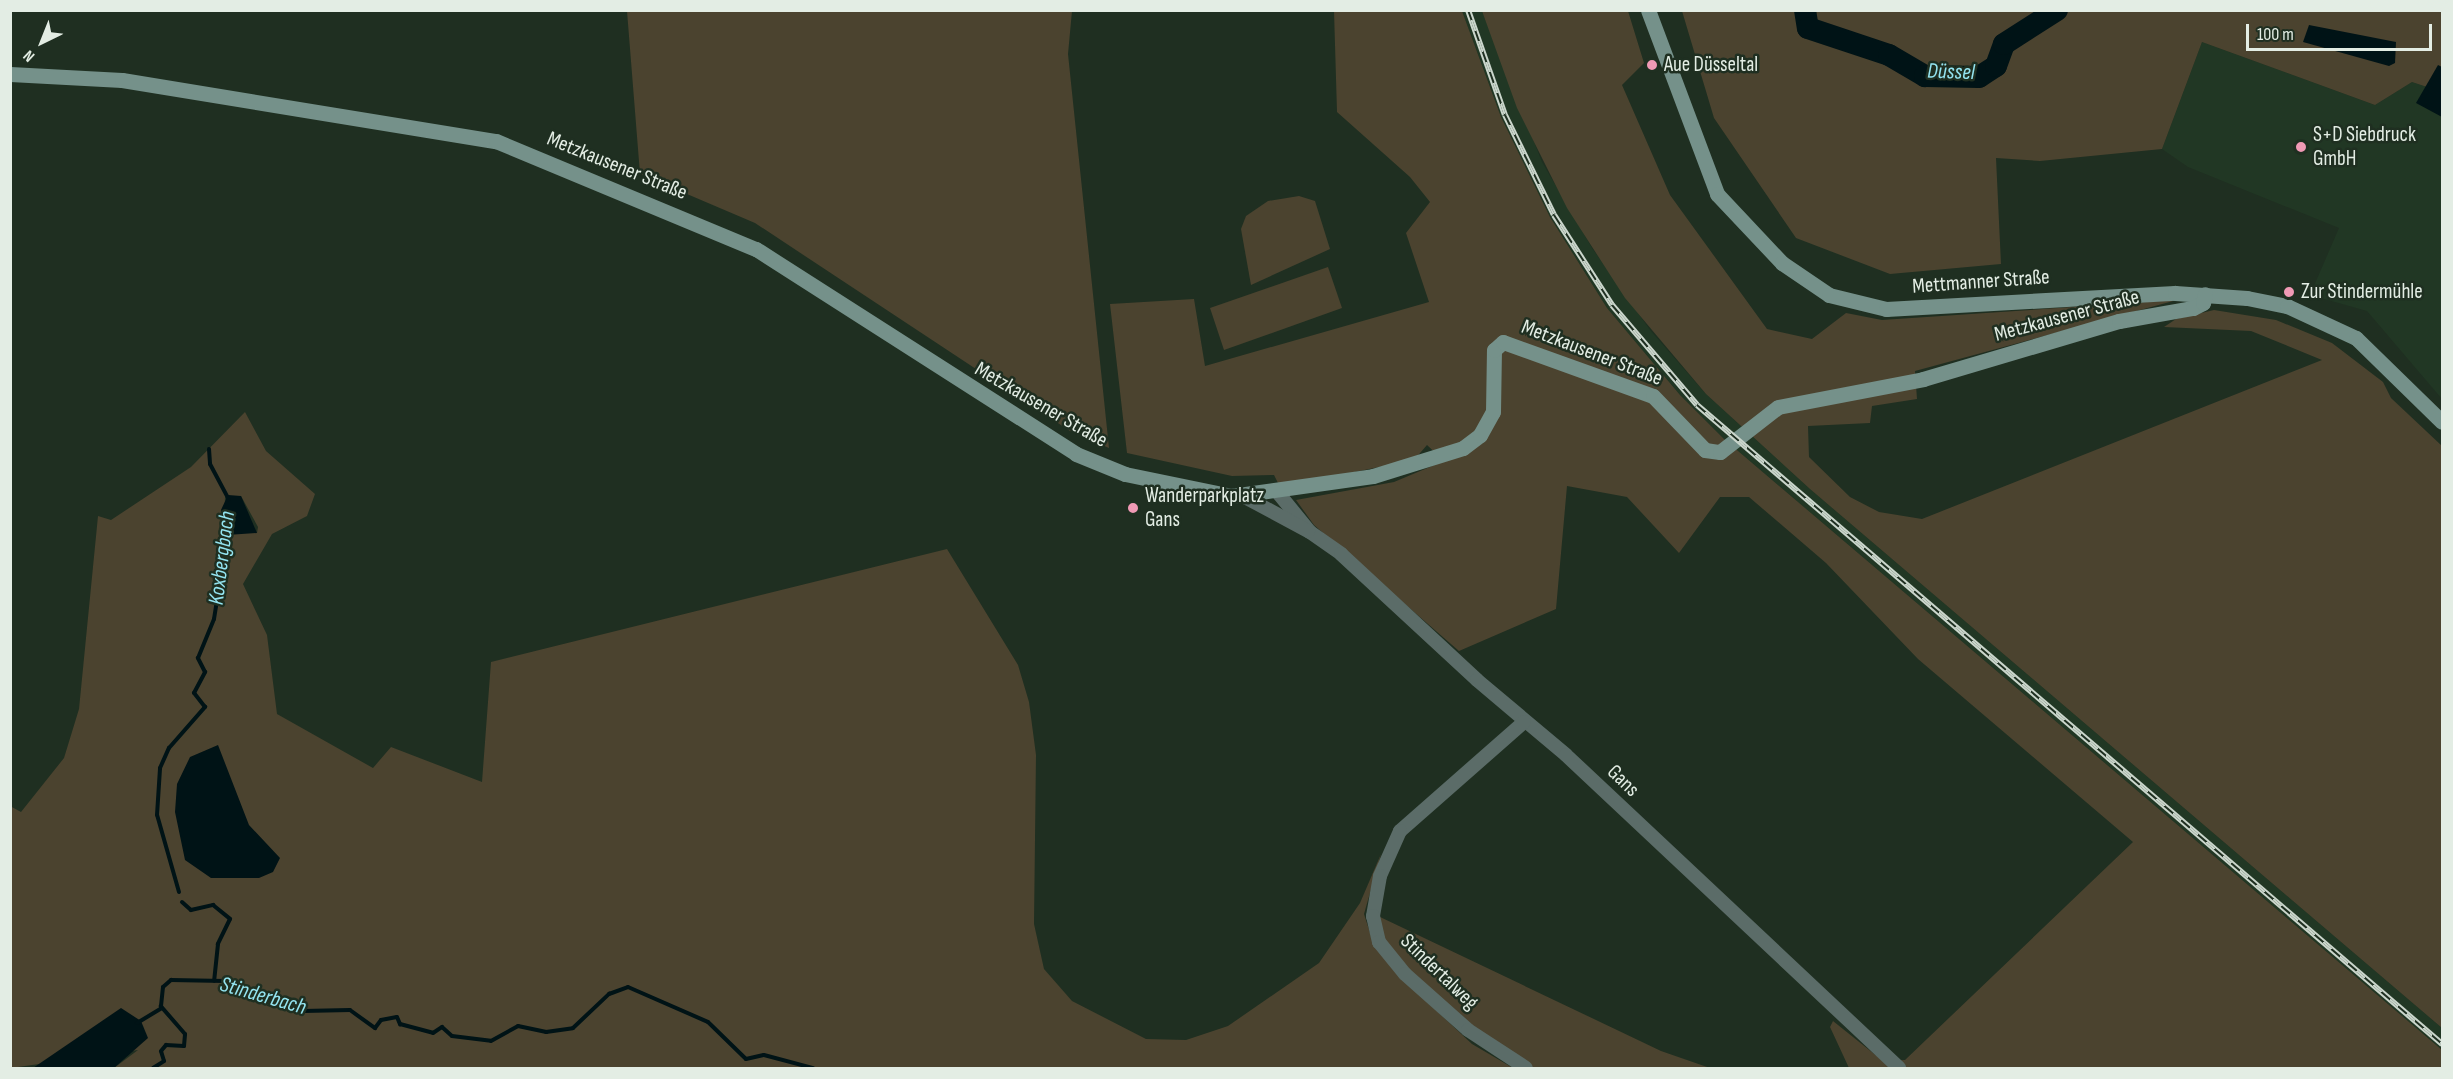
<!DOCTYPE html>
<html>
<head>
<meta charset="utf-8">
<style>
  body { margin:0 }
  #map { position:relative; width:2453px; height:1079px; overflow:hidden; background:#1f2f21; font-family:"Sofia Sans Condensed",sans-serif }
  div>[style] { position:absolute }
  .built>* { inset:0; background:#213724 }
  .green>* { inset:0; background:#4b432f }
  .water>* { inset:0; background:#001316 }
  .stream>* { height:4px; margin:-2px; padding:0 2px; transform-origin:2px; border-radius:2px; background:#001316 }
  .river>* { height:22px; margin:-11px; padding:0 11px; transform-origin:11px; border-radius:11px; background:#001316 }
  .street>* { height:14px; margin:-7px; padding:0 7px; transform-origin:7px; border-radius:7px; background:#5b6c68 }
  .secondary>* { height:15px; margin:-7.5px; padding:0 7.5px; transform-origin:7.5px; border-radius:7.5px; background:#75918a }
  .rail>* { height:6px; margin-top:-3px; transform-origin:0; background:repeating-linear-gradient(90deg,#1f2f21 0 11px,#cbd6cc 0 22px); box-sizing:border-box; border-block:2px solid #cbd6cc }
  .dots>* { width:16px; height:16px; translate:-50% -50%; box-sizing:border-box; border:3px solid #1f2f21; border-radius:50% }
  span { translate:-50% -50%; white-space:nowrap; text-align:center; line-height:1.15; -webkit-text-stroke:5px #1f2f21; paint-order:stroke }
  .poi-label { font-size:21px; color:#e3ede4 }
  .left { translate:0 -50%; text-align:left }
  .street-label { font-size:21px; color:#e3ede4 }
  .water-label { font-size:22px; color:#94e4f0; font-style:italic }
  .frame { position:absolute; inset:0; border:12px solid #e3ede4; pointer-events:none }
  .north { position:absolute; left:12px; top:12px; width:60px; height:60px; -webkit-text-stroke:4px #1f2f21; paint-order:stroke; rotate:223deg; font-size:16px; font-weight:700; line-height:24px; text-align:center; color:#e3ede4 }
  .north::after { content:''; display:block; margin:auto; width:21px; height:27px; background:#e3ede4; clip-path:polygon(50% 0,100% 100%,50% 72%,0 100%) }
  .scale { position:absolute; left:2246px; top:24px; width:186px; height:27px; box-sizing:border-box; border:3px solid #e3ede4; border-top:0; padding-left:8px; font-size:18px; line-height:21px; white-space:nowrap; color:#e3ede4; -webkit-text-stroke:4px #1f2f21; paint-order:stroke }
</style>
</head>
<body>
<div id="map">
  <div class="built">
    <div style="clip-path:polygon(1462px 11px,1482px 11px,1542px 162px,1592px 248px,1650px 330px,1706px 394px,1810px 489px,2442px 1028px,2442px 1050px,1724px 439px,1680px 395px,1607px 308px,1550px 217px,1501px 117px)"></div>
    <div style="clip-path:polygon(2202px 42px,2375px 105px,2412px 82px,2442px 92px,2442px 399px,2367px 311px,2310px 295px,2339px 228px,2188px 167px,2162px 149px)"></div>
  </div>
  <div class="green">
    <div style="clip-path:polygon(627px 11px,1072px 11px,1068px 54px,1109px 448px,1070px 431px,755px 223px,640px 174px)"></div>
    <div style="clip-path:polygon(1334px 11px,1462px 11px,1501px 117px,1550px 217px,1607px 308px,1680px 395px,1724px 439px,2442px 1050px,2442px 1068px,1849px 1068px,1830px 1027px,1833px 1021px,1883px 1061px,1905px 1060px,2133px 842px,1918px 659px,1826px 563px,1749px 497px,1720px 497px,1679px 553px,1627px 497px,1567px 486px,1556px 609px,1459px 651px,1314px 525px,1296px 500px,1394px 482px,1444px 461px,1427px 445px,1414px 460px,1280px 487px,1274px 475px,1232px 476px,1127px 453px,1110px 304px,1194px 299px,1205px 366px,1429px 302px,1406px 233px,1430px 202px,1410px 177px,1337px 112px)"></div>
    <div style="clip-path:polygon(1482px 11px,1628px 11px,1644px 63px,1622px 85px,1670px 195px,1767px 329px,1812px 339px,1846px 313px,1882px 320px,2177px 300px,1915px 371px,1917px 399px,1872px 406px,1870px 423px,1808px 426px,1809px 457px,1850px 497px,1879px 512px,1922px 519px,2322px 360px,2251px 331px,2164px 327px,2176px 319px,2214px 310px,2276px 320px,2332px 343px,2383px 382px,2391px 398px,2442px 446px,2442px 1028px,1810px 489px,1706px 394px,1625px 298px,1567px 208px,1517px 108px)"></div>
    <div style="clip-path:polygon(1682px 11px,2442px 11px,2442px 92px,2412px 82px,2375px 105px,2202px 42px,2162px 149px,2040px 161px,1996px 158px,2001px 264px,1890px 274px,1796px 238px,1714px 118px)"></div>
    <div style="clip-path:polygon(1299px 196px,1315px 201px,1330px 249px,1251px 285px,1241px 229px,1246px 216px,1268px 201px)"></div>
    <div style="clip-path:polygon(1328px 267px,1342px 308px,1224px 350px,1210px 308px)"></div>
    <div style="clip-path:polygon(evenodd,245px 412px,266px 451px,315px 494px,307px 516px,272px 534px,243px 584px,267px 635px,277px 714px,373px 768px,391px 747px,482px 782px,491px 662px,947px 549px,1018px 665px,1029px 702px,1036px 755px,1034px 924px,1044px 969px,1072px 1001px,1146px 1039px,1186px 1040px,1228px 1026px,1319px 963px,1360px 903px,1381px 854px,1364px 914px,1373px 942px,1410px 986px,1472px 1044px,1513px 1068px,114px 1068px,138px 1050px,11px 1068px,10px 806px,21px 812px,64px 758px,79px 709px,98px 516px,111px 520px,191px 467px,245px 412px,241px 496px,258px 527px,257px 533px,224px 530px,225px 497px,241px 496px)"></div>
    <div style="clip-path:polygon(1378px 916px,1661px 1051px,1710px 1068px,1534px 1068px,1471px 1027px,1410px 973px,1384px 939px)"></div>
  </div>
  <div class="water">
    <div style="clip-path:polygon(2309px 25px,2396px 42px,2395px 63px,2389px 66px,2303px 42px)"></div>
    <div style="clip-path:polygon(2438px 65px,2442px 67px,2442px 117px,2416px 103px)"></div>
    <div style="clip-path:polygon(228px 495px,241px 496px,257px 533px,227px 535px,221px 510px)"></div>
    <div style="clip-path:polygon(218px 745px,249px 825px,280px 858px,273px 872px,259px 878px,211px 878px,185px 860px,175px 812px,177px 784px,190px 757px)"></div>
    <div style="clip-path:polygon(121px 1008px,141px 1021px,148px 1038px,114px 1068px,33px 1068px)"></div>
  </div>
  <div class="stream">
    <div style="left:209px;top:449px;width:15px;rotate:86deg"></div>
    <div style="left:210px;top:464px;width:40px;rotate:62deg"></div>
    <div style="left:179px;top:892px;width:80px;rotate:-105.9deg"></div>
    <div style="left:157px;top:815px;width:47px;rotate:-86.3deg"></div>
    <div style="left:160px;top:768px;width:22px;rotate:-66deg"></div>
    <div style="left:169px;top:748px;width:55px;rotate:-48.7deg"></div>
    <div style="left:205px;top:707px;width:18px;rotate:-128deg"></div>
    <div style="left:194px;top:693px;width:24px;rotate:-62deg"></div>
    <div style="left:205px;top:672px;width:16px;rotate:-117deg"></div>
    <div style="left:198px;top:658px;width:42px;rotate:-67.7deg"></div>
    <div style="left:214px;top:619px;width:88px;rotate:-80.9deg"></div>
    <div style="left:182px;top:902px;width:12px;rotate:42deg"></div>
    <div style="left:191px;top:910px;width:23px;rotate:-13deg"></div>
    <div style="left:213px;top:905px;width:22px;rotate:39deg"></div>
    <div style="left:230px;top:919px;width:28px;rotate:116deg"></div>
    <div style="left:218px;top:944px;width:37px;rotate:96deg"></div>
    <div style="left:137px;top:1023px;width:29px;rotate:-31deg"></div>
    <div style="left:153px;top:1068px;width:13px;rotate:-32deg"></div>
    <div style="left:164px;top:1061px;width:10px;rotate:-107deg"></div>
    <div style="left:161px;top:1051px;width:8px;rotate:-50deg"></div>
    <div style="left:166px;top:1045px;width:18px;rotate:3deg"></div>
    <div style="left:184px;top:1046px;width:12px;rotate:-85deg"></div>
    <div style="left:185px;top:1034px;width:37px;rotate:-131deg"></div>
    <div style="left:161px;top:1006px;width:19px;rotate:-84deg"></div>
    <div style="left:163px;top:987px;width:11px;rotate:-41deg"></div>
    <div style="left:171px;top:980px;width:54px;rotate:1.1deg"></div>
    <div style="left:225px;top:981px;width:84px;rotate:21deg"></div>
    <div style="left:303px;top:1011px;width:47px;rotate:-1.2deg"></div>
    <div style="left:350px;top:1010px;width:31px;rotate:36deg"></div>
    <div style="left:375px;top:1028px;width:10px;rotate:-53deg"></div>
    <div style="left:381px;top:1020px;width:16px;rotate:-11deg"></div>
    <div style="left:397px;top:1017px;width:8px;rotate:67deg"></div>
    <div style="left:400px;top:1024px;width:34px;rotate:15deg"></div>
    <div style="left:433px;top:1033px;width:11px;rotate:-34deg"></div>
    <div style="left:442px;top:1027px;width:13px;rotate:42deg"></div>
    <div style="left:452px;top:1036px;width:39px;rotate:7deg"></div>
    <div style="left:491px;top:1041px;width:31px;rotate:-29deg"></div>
    <div style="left:518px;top:1026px;width:29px;rotate:12deg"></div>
    <div style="left:546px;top:1032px;width:27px;rotate:-8deg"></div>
    <div style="left:573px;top:1028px;width:50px;rotate:-43.4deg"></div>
    <div style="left:609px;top:994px;width:20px;rotate:-20deg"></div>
    <div style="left:628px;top:987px;width:87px;rotate:23.6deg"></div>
    <div style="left:708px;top:1022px;width:53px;rotate:44.2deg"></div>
    <div style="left:746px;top:1059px;width:18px;rotate:-13deg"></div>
    <div style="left:764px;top:1055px;width:51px;rotate:14.9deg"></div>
  </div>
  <div class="river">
    <div style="left:1805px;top:10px;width:18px;rotate:81deg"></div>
    <div style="left:1808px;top:28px;width:85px;rotate:18.4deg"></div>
    <div style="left:1889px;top:55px;width:42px;rotate:30.3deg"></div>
    <div style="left:1925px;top:76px;width:54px;rotate:1.1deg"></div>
    <div style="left:1979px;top:77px;width:20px;rotate:-33deg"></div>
    <div style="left:1996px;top:66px;width:23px;rotate:-70deg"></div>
    <div style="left:2004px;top:44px;width:63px;rotate:-32.7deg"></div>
  </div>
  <div class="street">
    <div style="left:1279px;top:494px;width:49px;rotate:50.8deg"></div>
    <div style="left:1310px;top:532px;width:38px;rotate:35deg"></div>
    <div style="left:1341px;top:554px;width:185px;rotate:42.8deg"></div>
    <div style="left:1477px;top:680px;width:116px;rotate:40.1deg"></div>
    <div style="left:1566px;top:755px;width:457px;rotate:43.2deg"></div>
    <div style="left:1243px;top:496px;width:74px;rotate:28.3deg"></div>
    <div style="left:1524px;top:722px;width:165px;rotate:138.7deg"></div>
    <div style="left:1400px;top:831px;width:49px;rotate:114deg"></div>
    <div style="left:1380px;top:876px;width:41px;rotate:99.9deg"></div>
    <div style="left:1373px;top:916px;width:27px;rotate:77deg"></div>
    <div style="left:1379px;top:942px;width:41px;rotate:50.9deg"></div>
    <div style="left:1405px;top:974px;width:84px;rotate:41.6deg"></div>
    <div style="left:1468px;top:1030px;width:69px;rotate:33.2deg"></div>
  </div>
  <div class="secondary">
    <div style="left:1648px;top:10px;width:197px;rotate:69.4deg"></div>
    <div style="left:1717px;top:194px;width:95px;rotate:46.7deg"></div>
    <div style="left:1782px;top:263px;width:57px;rotate:34.2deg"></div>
    <div style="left:1829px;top:295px;width:59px;rotate:13.8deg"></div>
    <div style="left:1886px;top:309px;width:289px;rotate:-3.2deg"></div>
    <div style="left:2175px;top:293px;width:72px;rotate:4deg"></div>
    <div style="left:2247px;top:298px;width:41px;rotate:11.3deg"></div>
    <div style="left:2287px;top:306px;width:76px;rotate:24.9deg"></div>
    <div style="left:2356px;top:338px;width:120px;rotate:44.3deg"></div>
    <div style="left:10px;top:74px;width:112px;rotate:3.1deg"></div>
    <div style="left:122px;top:80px;width:379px;rotate:9.3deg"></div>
    <div style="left:496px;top:141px;width:282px;rotate:22.6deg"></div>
    <div style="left:756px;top:249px;width:380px;rotate:32.6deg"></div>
    <div style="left:1076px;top:454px;width:53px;rotate:22.2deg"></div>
    <div style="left:1125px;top:474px;width:108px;rotate:11.7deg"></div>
    <div style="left:1231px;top:496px;width:143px;rotate:-8deg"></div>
    <div style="left:1373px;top:476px;width:94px;rotate:-17.3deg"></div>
    <div style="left:1463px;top:448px;width:21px;rotate:-37deg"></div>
    <div style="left:1480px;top:435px;width:26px;rotate:-61deg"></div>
    <div style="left:1493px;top:412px;width:62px;rotate:-89.1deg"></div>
    <div style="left:1494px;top:350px;width:12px;rotate:-42deg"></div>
    <div style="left:1503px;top:342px;width:159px;rotate:19.8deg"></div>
    <div style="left:1653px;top:396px;width:75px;rotate:46.1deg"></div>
    <div style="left:1705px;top:450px;width:15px;rotate:8deg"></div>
    <div style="left:1720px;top:452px;width:73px;rotate:-37.8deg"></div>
    <div style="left:1778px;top:407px;width:148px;rotate:-10.9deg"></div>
    <div style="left:1923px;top:379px;width:204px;rotate:-16.5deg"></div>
    <div style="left:2119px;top:321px;width:75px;rotate:-10deg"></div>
    <div style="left:2193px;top:308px;width:11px;rotate:-27deg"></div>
    <div style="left:2203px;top:303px;width:9px;rotate:-77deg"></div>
  </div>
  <div class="rail">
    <div style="left:1468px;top:10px;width:111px;rotate:70.6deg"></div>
    <div style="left:1505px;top:115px;width:111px;rotate:63.9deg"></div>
    <div style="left:1554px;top:215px;width:107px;rotate:57.2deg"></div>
    <div style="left:1612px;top:305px;width:131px;rotate:49.6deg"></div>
    <div style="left:1697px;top:405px;width:982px;rotate:40.62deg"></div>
  </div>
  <div class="dots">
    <div style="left:1652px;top:65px;background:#f09ab5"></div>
    <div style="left:2301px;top:147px;background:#f09ab5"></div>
    <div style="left:2289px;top:292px;background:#f09ab5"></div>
    <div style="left:1133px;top:508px;background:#f09ab5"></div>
  </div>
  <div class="poi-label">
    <span class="left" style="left:1664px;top:65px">Aue Düsseltal</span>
    <span class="left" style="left:2313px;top:147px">S+D Siebdruck<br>GmbH</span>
    <span class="left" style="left:2301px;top:292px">Zur Stindermühle</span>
    <span class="left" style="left:1145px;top:508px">Wanderparkplatz<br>Gans</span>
  </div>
  <div class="street-label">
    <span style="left:617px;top:166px;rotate:22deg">Metzkausener Straße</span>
    <span style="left:1981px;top:282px;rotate:-4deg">Mettmanner Straße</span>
    <span style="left:2067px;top:316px;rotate:-15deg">Metzkausener Straße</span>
    <span style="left:1592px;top:353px;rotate:21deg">Metzkausener Straße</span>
    <span style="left:1041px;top:405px;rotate:30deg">Metzkausener Straße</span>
    <span style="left:1623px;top:781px;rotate:44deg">Gans</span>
    <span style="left:1439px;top:972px;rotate:44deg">Stindertalweg</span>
  </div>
  <div class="water-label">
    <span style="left:1951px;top:72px;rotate:2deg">Düssel</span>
    <span style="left:222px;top:558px;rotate:-83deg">Koxbergbach</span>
    <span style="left:263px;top:996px;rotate:16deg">Stinderbach</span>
  </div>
  <div class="frame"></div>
  <div class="north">N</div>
  <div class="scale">100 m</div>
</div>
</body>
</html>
